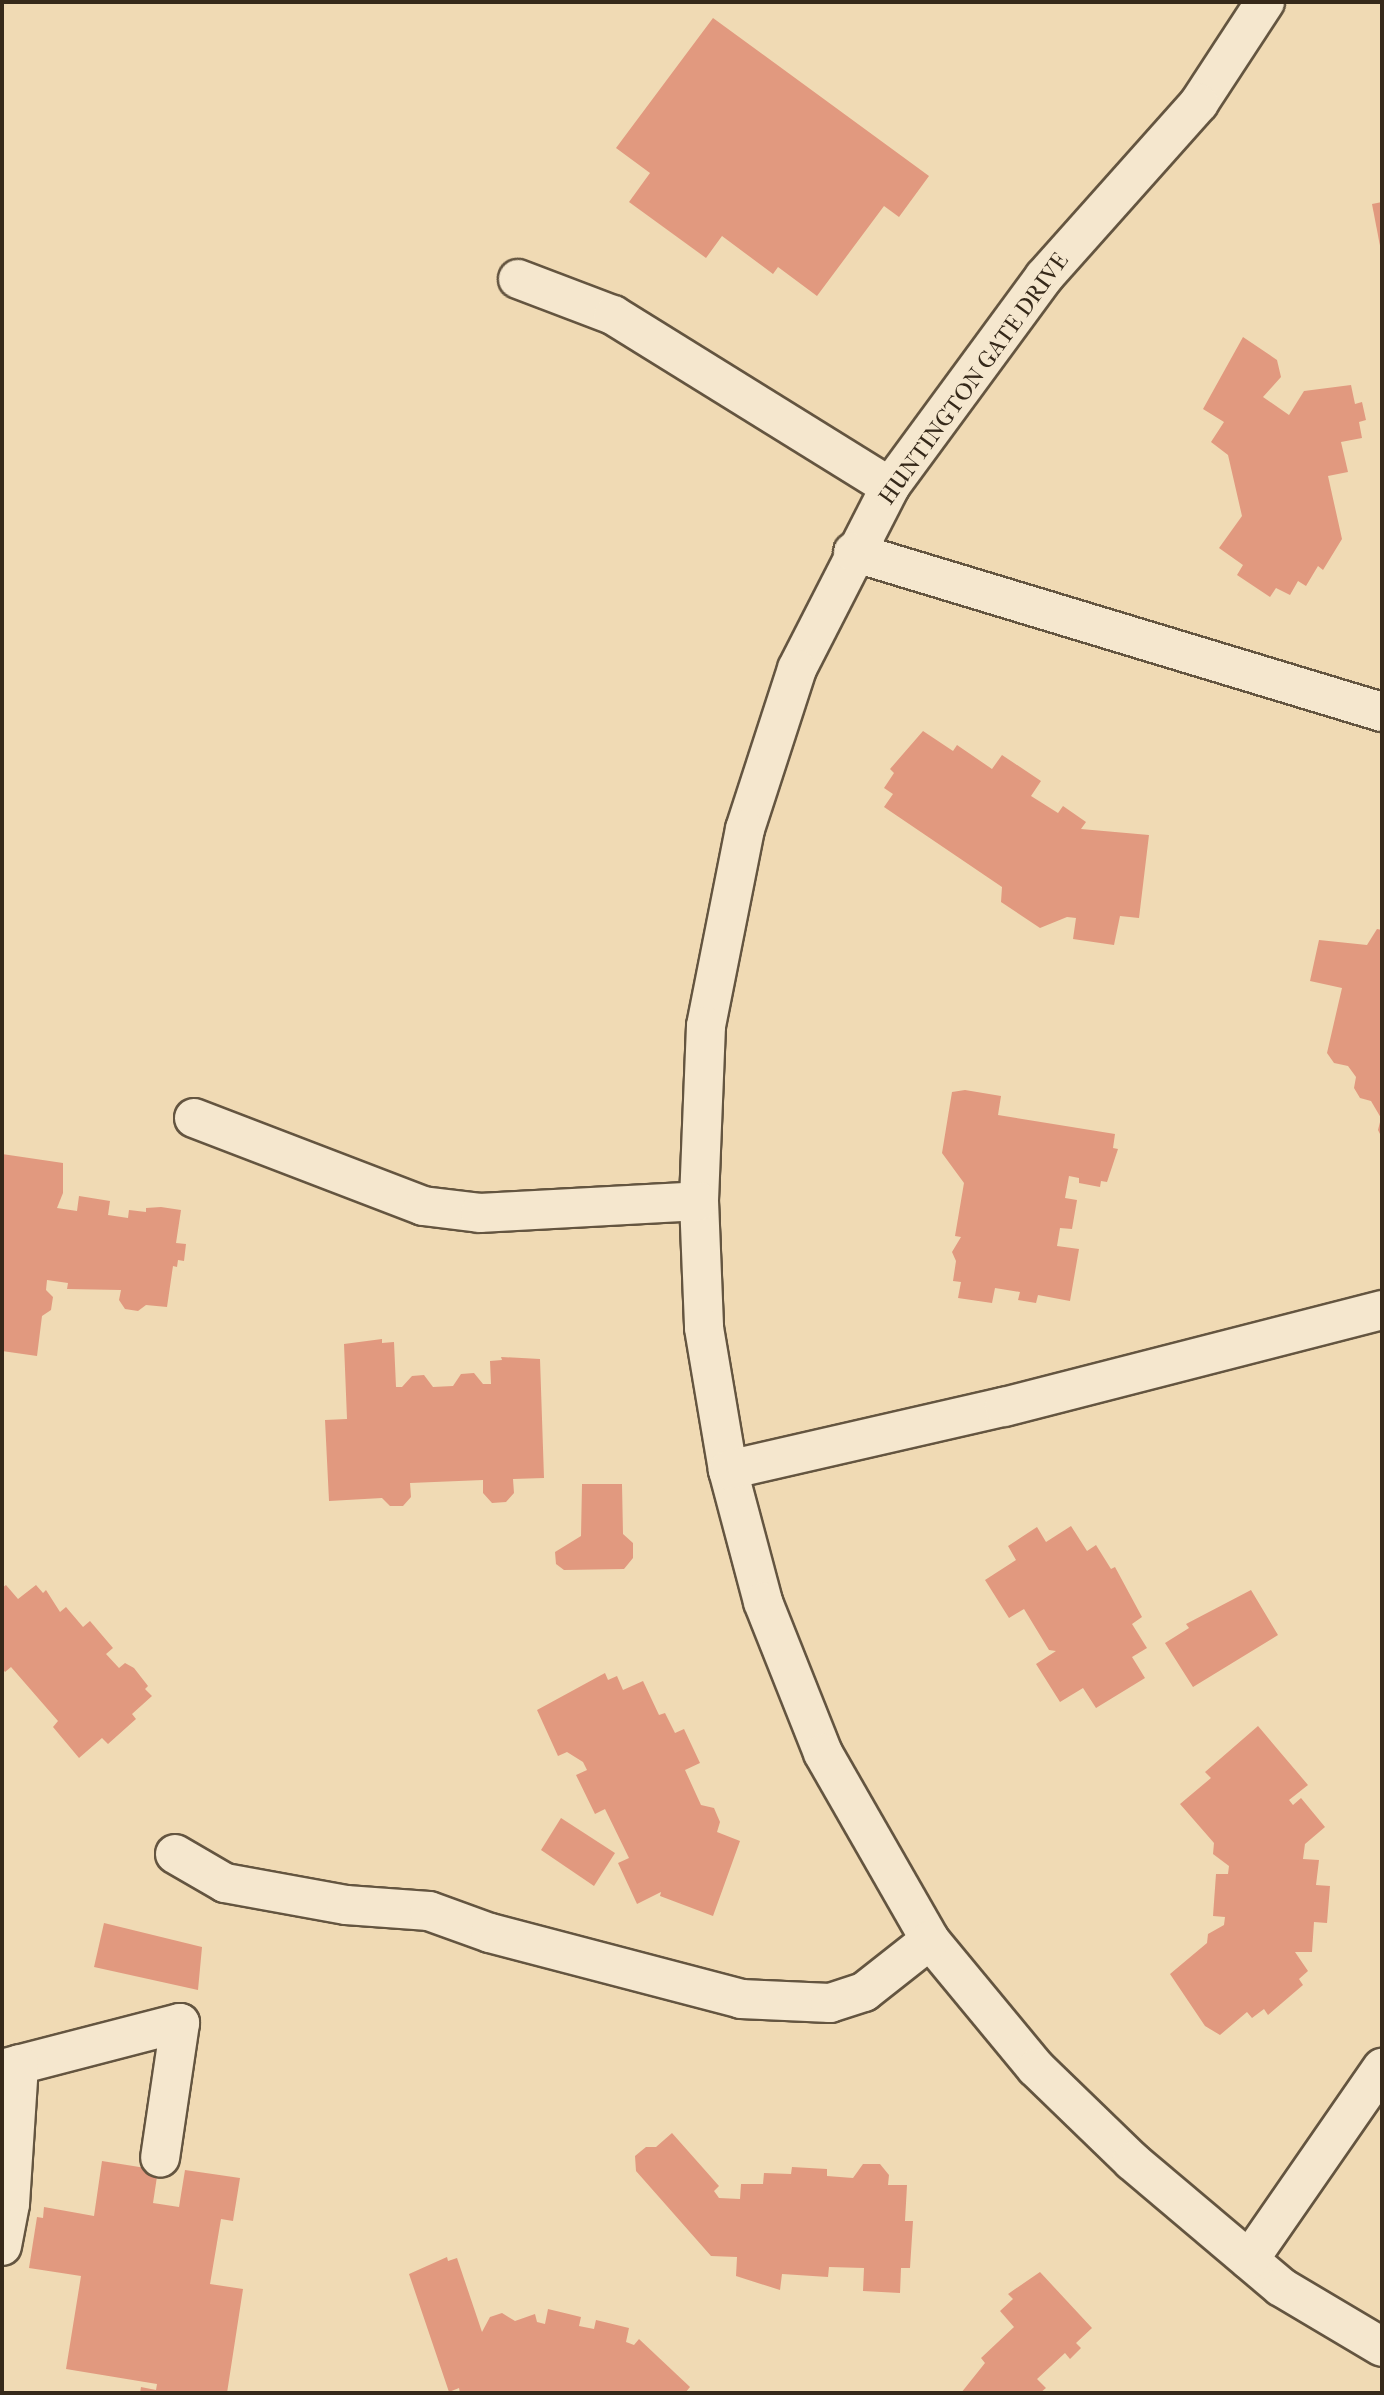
<!DOCTYPE html>
<html>
<head>
<meta charset="utf-8">
<style>
  body { margin:0 }
  #map { position:relative; width:1384px; height:2395px; overflow:hidden; background:#f0dab4; font-family:"IM FELL French Canon",serif }
  div>[style] { position:absolute }
  .building>* { inset:0; background:#e1997f }
  .roads { filter:drop-shadow(2px 0 #645540) drop-shadow(-2px 0 #645540) drop-shadow(0 2px #645540) drop-shadow(0 -2px #645540) }
  .minor>* { height:38px; margin:-19px; padding:0 19px; transform-origin:19px; border-radius:19px; background:#f5e7ce }
  span { translate:-50% -50%; white-space:nowrap; text-align:center; line-height:1.15; -webkit-text-stroke:5px #f5e7ce; paint-order:stroke }
  .street-label { font-size:23px; color:#36291a }
  .frame { position:absolute; inset:0; border:4px solid #36291a; pointer-events:none }
</style>
</head>
<body>
<div id="map">
  <div class="building">
    <div style="clip-path:polygon(713px 18px,929px 176px,899px 217px,884px 206px,817px 296px,778px 267px,773px 274px,722px 236px,706px 258px,629px 202px,650px 173px,616px 148px)"></div>
    <div style="clip-path:polygon(1382px 202px,1382px 251px,1381px 251px,1372px 204px)"></div>
    <div style="clip-path:polygon(1243px 337px,1277px 360px,1281px 377px,1263px 397px,1289px 415px,1304px 391px,1351px 385px,1355px 404px,1362px 402px,1366px 420px,1359px 422px,1362px 438px,1341px 442px,1348px 472px,1328px 476px,1342px 539px,1323px 570px,1318px 566px,1306px 586px,1298px 581px,1290px 595px,1276px 588px,1270px 597px,1237px 575px,1243px 565px,1219px 548px,1242px 516px,1228px 455px,1211px 442px,1224px 422px,1203px 409px)"></div>
    <div style="clip-path:polygon(923px 731px,953px 751px,957px 745px,992px 769px,1002px 755px,1041px 781px,1031px 796px,1058px 813px,1063px 806px,1086px 822px,1081px 829px,1149px 835px,1139px 918px,1120px 916px,1114px 945px,1073px 939px,1076px 918px,1067px 917px,1040px 928px,1001px 902px,1002px 887px,884px 807px,893px 794px,884px 788px,894px 773px,890px 769px)"></div>
    <div style="clip-path:polygon(1377px 929px,1382px 930px,1382px 1138px,1378px 1130px,1381px 1118px,1371px 1101px,1360px 1098px,1354px 1088px,1356px 1077px,1348px 1066px,1334px 1063px,1327px 1053px,1342px 988px,1310px 981px,1319px 940px,1367px 945px)"></div>
    <div style="clip-path:polygon(965px 1090px,1001px 1096px,998px 1115px,1115px 1134px,1113px 1148px,1118px 1149px,1107px 1182px,1101px 1181px,1100px 1187px,1079px 1183px,1079px 1178px,1069px 1176px,1065px 1198px,1077px 1200px,1072px 1229px,1060px 1228px,1057px 1246px,1079px 1249px,1070px 1301px,1038px 1295px,1036px 1303px,1018px 1300px,1020px 1292px,995px 1288px,992px 1303px,958px 1298px,961px 1282px,953px 1281px,956px 1261px,952px 1252px,961px 1237px,955px 1236px,964px 1183px,942px 1153px,952px 1092px)"></div>
    <div style="clip-path:polygon(2px 1154px,63px 1163px,63px 1193px,57px 1208px,77px 1211px,79px 1196px,110px 1201px,108px 1215px,128px 1218px,129px 1210px,146px 1212px,146px 1208px,161px 1207px,181px 1210px,176px 1243px,186px 1244px,184px 1261px,178px 1260px,177px 1267px,173px 1266px,167px 1307px,146px 1305px,138px 1311px,125px 1309px,119px 1300px,121px 1290px,67px 1289px,68px 1283px,47px 1280px,46px 1290px,53px 1297px,51px 1310px,42px 1316px,37px 1356px,2px 1351px)"></div>
    <div style="clip-path:polygon(382px 1339px,382px 1343px,394px 1342px,396px 1387px,402px 1387px,412px 1376px,424px 1375px,433px 1387px,453px 1386px,461px 1374px,474px 1373px,483px 1384px,491px 1384px,490px 1361px,502px 1360px,501px 1357px,540px 1359px,544px 1478px,513px 1479px,514px 1493px,506px 1502px,492px 1503px,483px 1493px,483px 1480px,410px 1483px,411px 1497px,403px 1506px,390px 1506px,382px 1498px,329px 1501px,325px 1420px,347px 1419px,344px 1344px)"></div>
    <div style="clip-path:polygon(582px 1484px,622px 1484px,623px 1534px,633px 1543px,633px 1558px,624px 1569px,564px 1570px,556px 1564px,555px 1552px,581px 1536px)"></div>
    <div style="clip-path:polygon(1071px 1526px,1087px 1551px,1096px 1545px,1111px 1569px,1115px 1567px,1142px 1617px,1132px 1624px,1147px 1648px,1132px 1657px,1145px 1678px,1096px 1708px,1083px 1688px,1060px 1702px,1036px 1664px,1056px 1651px,1049px 1650px,1024px 1609px,1009px 1618px,985px 1580px,1016px 1560px,1008px 1546px,1037px 1527px,1046px 1542px)"></div>
    <div style="clip-path:polygon(6px 1585px,18px 1599px,36px 1585px,43px 1593px,46px 1590px,60px 1612px,66px 1607px,83px 1627px,90px 1621px,113px 1648px,106px 1654px,119px 1668px,125px 1663px,134px 1668px,148px 1686px,145px 1689px,152px 1696px,132px 1714px,136px 1719px,108px 1744px,102px 1738px,79px 1758px,53px 1727px,58px 1721px,11px 1667px,5px 1672px,2px 1668px,2px 1588px)"></div>
    <div style="clip-path:polygon(1251px 1590px,1278px 1635px,1193px 1687px,1165px 1643px,1189px 1628px,1186px 1624px)"></div>
    <div style="clip-path:polygon(605px 1673px,608px 1680px,617px 1676px,623px 1690px,643px 1681px,659px 1715px,665px 1713px,675px 1733px,684px 1729px,700px 1763px,685px 1770px,701px 1805px,714px 1808px,720px 1822px,717px 1832px,740px 1841px,713px 1916px,660px 1896px,661px 1892px,637px 1904px,618px 1863px,629px 1858px,605px 1809px,595px 1814px,576px 1775px,587px 1770px,583px 1762px,567px 1752px,558px 1756px,537px 1710px)"></div>
    <div style="clip-path:polygon(1258px 1726px,1308px 1785px,1289px 1800px,1293px 1805px,1301px 1798px,1325px 1827px,1305px 1844px,1303px 1859px,1319px 1860px,1316px 1885px,1330px 1886px,1327px 1923px,1314px 1922px,1312px 1952px,1295px 1952px,1308px 1971px,1299px 1979px,1303px 1985px,1268px 2015px,1264px 2009px,1252px 2018px,1247px 2012px,1220px 2035px,1205px 2026px,1170px 1974px,1207px 1943px,1208px 1934px,1224px 1925px,1225px 1917px,1213px 1916px,1216px 1874px,1228px 1874px,1229px 1866px,1213px 1854px,1214px 1843px,1180px 1804px,1211px 1778px,1205px 1772px)"></div>
    <div style="clip-path:polygon(561px 1818px,615px 1853px,594px 1886px,541px 1850px)"></div>
    <div style="clip-path:polygon(104px 1923px,202px 1947px,198px 1990px,94px 1967px)"></div>
    <div style="clip-path:polygon(672px 2133px,719px 2186px,714px 2191px,719px 2198px,740px 2199px,741px 2184px,763px 2184px,764px 2173px,791px 2174px,792px 2167px,827px 2169px,827px 2176px,853px 2178px,863px 2164px,880px 2164px,889px 2175px,888px 2185px,907px 2185px,905px 2221px,913px 2221px,910px 2268px,901px 2268px,900px 2293px,863px 2291px,864px 2268px,829px 2267px,828px 2277px,782px 2274px,780px 2290px,736px 2276px,737px 2257px,711px 2256px,636px 2171px,635px 2156px,646px 2147px,656px 2147px)"></div>
    <div style="clip-path:polygon(102px 2161px,158px 2170px,153px 2203px,179px 2207px,185px 2170px,240px 2178px,233px 2221px,221px 2219px,210px 2284px,243px 2289px,227px 2393px,140px 2393px,141px 2387px,156px 2390px,157px 2384px,66px 2369px,81px 2276px,29px 2268px,37px 2217px,43px 2218px,44px 2207px,94px 2216px)"></div>
    <div style="clip-path:polygon(447px 2257px,448px 2261px,457px 2258px,482px 2332px,490px 2317px,502px 2313px,515px 2321px,535px 2314px,537px 2322px,545px 2324px,548px 2309px,581px 2317px,579px 2326px,594px 2329px,596px 2320px,629px 2328px,626px 2342px,634px 2345px,639px 2339px,690px 2387px,685px 2393px,460px 2393px,459px 2388px,449px 2392px,409px 2274px)"></div>
    <div style="clip-path:polygon(1040px 2272px,1092px 2328px,1076px 2343px,1081px 2348px,1070px 2359px,1065px 2353px,1037px 2379px,1046px 2388px,1040px 2393px,961px 2393px,985px 2363px,981px 2358px,1014px 2327px,1000px 2311px,1013px 2299px,1008px 2294px)"></div>
  </div>
  <div class="roads">
    <div class="minor">
      <div style="left:1265px;top:2px;width:121px;rotate:123.2deg"></div>
      <div style="left:1199px;top:103px;width:233px;rotate:131.7deg"></div>
      <div style="left:1044px;top:277px;width:260px;rotate:126.3deg"></div>
      <div style="left:890px;top:487px;width:204px;rotate:117.1deg"></div>
      <div style="left:797px;top:669px;width:168px;rotate:108deg"></div>
      <div style="left:745px;top:829px;width:201px;rotate:101.2deg"></div>
      <div style="left:706px;top:1026px;width:175px;rotate:92.3deg"></div>
      <div style="left:699px;top:1201px;width:127px;rotate:87.7deg"></div>
      <div style="left:704px;top:1328px;width:144px;rotate:80.4deg"></div>
      <div style="left:728px;top:1470px;width:137px;rotate:75.1deg"></div>
      <div style="left:763px;top:1602px;width:162px;rotate:68.3deg"></div>
      <div style="left:823px;top:1753px;width:215px;rotate:60.2deg"></div>
      <div style="left:930px;top:1940px;width:166px;rotate:50.4deg"></div>
      <div style="left:1036px;top:2068px;width:134px;rotate:44.1deg"></div>
      <div style="left:1132px;top:2161px;width:195px;rotate:40.2deg"></div>
      <div style="left:1281px;top:2287px;width:117px;rotate:30.7deg"></div>
      <div style="left:518px;top:279px;width:102px;rotate:20.8deg"></div>
      <div style="left:613px;top:315px;width:326px;rotate:31.8deg"></div>
      <div style="left:853px;top:552px;width:553px;rotate:16.83deg"></div>
      <div style="left:194px;top:1118px;width:245px;rotate:21deg"></div>
      <div style="left:423px;top:1206px;width:57px;rotate:7deg"></div>
      <div style="left:480px;top:1213px;width:219px;rotate:-3.1deg"></div>
      <div style="left:728px;top:1470px;width:283px;rotate:-12.9deg"></div>
      <div style="left:1004px;top:1407px;width:390px;rotate:-14.4deg"></div>
      <div style="left:175px;top:1854px;width:58px;rotate:30.1deg"></div>
      <div style="left:225px;top:1883px;width:123px;rotate:10.3deg"></div>
      <div style="left:346px;top:1905px;width:83px;rotate:4.1deg"></div>
      <div style="left:429px;top:1911px;width:65px;rotate:19.8deg"></div>
      <div style="left:490px;top:1933px;width:260px;rotate:14.7deg"></div>
      <div style="left:741px;top:1999px;width:89px;rotate:2.6deg"></div>
      <div style="left:830px;top:2003px;width:36px;rotate:-18deg"></div>
      <div style="left:864px;top:1992px;width:84px;rotate:-38.2deg"></div>
      <div style="left:2px;top:2069px;width:184px;rotate:-14.5deg"></div>
      <div style="left:180px;top:2023px;width:136px;rotate:98.4deg"></div>
      <div style="left:2px;top:2246px;width:43px;rotate:-79.2deg"></div>
      <div style="left:10px;top:2204px;width:140px;rotate:-86.3deg"></div>
      <div style="left:1249px;top:2260px;width:234px;rotate:-55.3deg"></div>
    </div>
  </div>
  <div class="street-label">
    <span style="left:974px;top:379px;rotate:-54deg">HUNTINGTON GATE DRIVE</span>
  </div>
  <div class="frame"></div>
</div>
</body>
</html>
